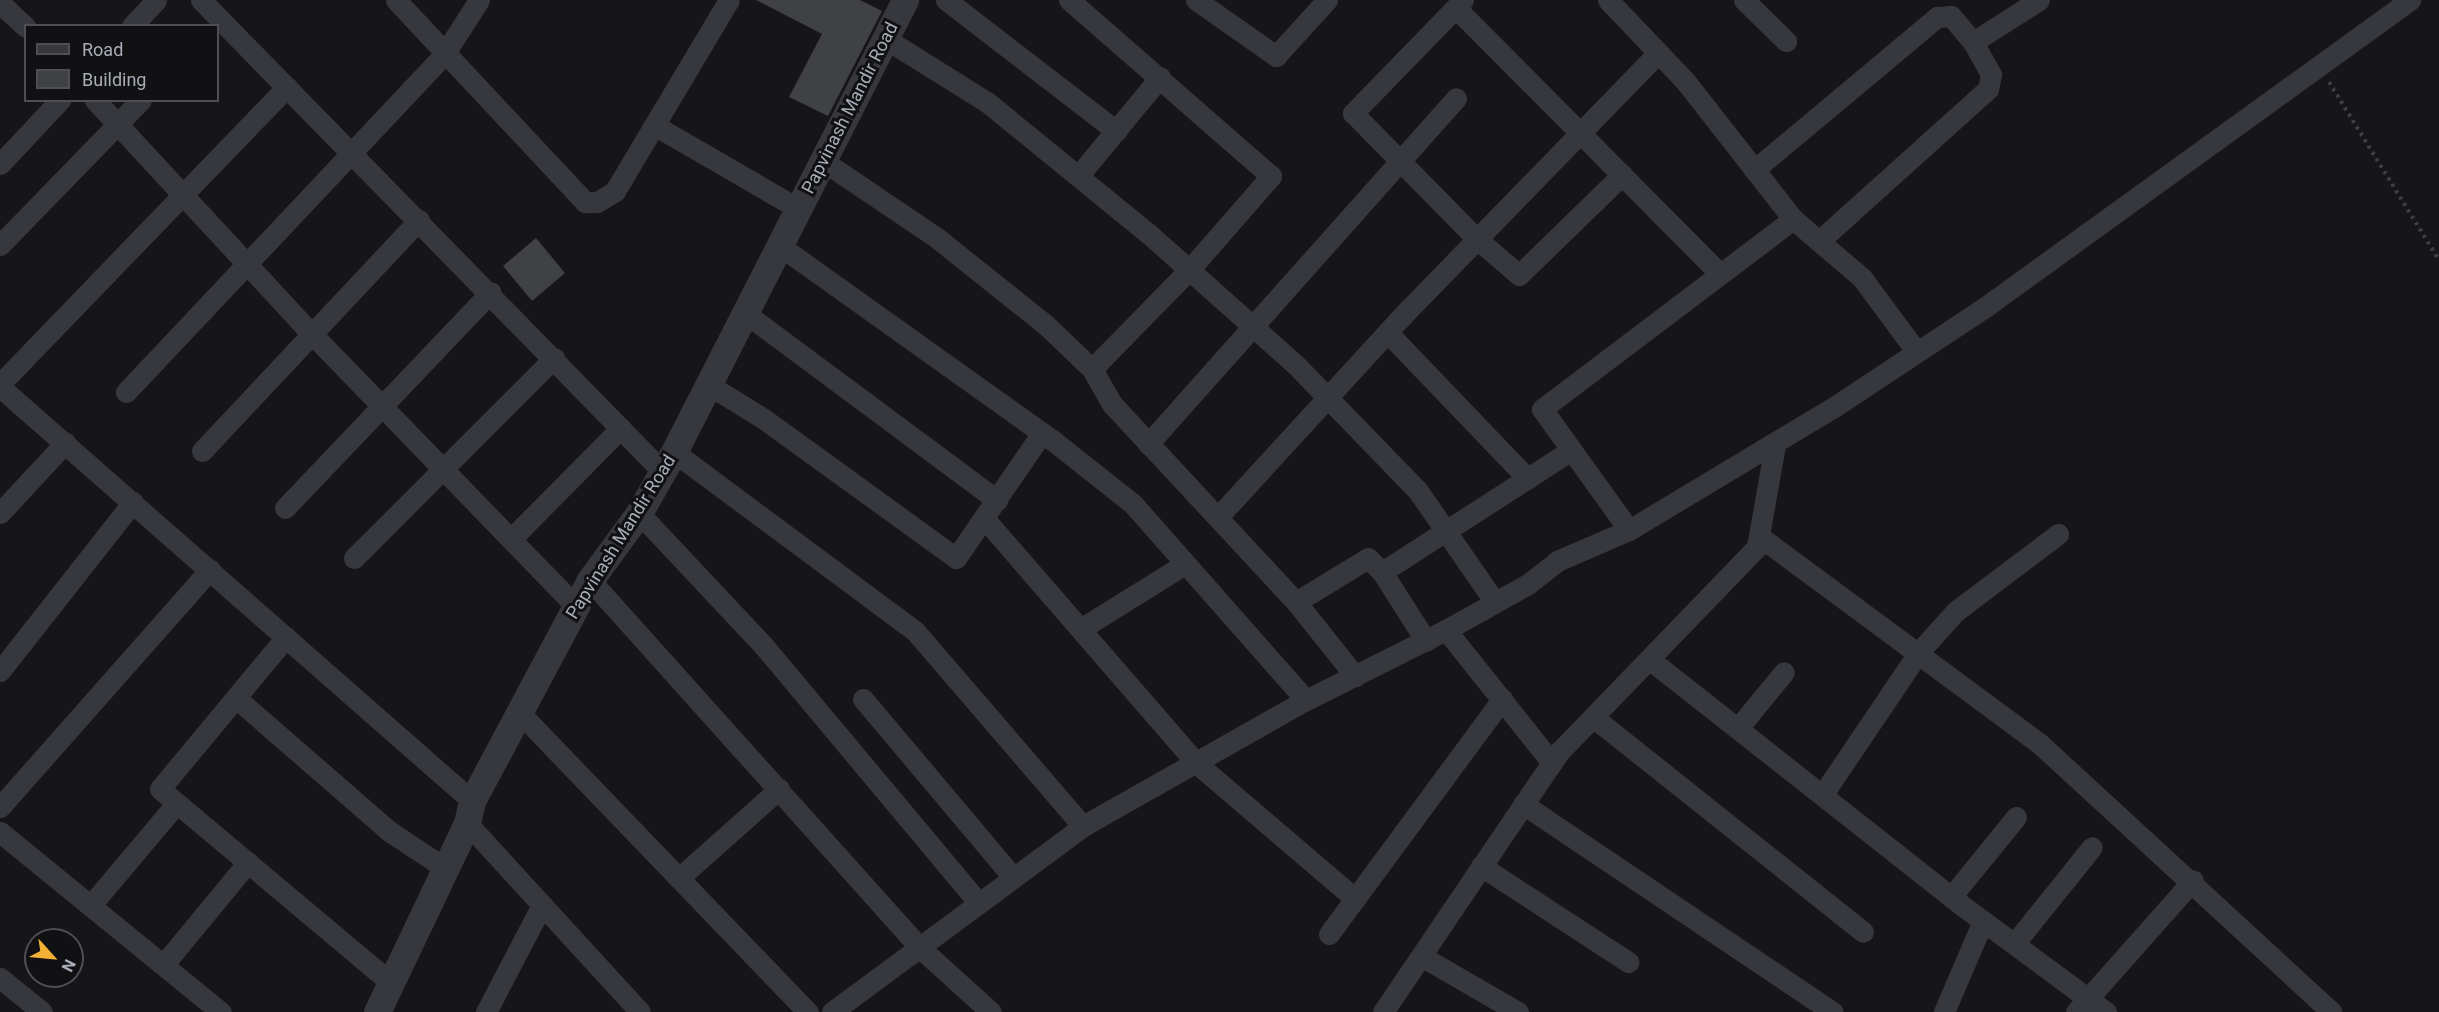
<!DOCTYPE html>
<html>
<head>
<meta charset="utf-8">
<style>
  body { margin:0 }
  #map { position:relative; width:2439px; height:1012px; overflow:hidden; background:#161618; font-family:Roboto,sans-serif }
  div>[style] { position:absolute }
  .building>* { inset:0; background:#404145 }
  .path>* { height:4px; margin-top:-2px; transform-origin:0; background:repeating-linear-gradient(90deg,#3d3f44 0 3px,transparent 0 7.5px) }
  .minor>* { height:21px; margin:-10.5px; padding:0 10.5px; transform-origin:10.5px; border-radius:10.5px; background:#37383d }
  .tertiary>* { height:27px; margin:-13.5px; padding:0 13.5px; transform-origin:13.5px; border-radius:13.5px; background:#37383d }
  span { translate:-50% -50%; white-space:nowrap; text-align:center; line-height:1.15; -webkit-text-stroke:6px #111113; paint-order:stroke }
  .street-label { font-size:18px; color:#a8adb8 }
  .legend { position:absolute; left:24px; top:24px; width:195px; height:78px; box-sizing:border-box; background:#111113; border:2px solid #4d4f55; margin:0; padding:8px 10px; list-style:none; font-size:18px; color:#a8adb8 }
  .legend li { display:flex; align-items:center; gap:12px; height:30px }
  .legend b { width:30px; border:2px solid #4d4f55 }
  .north { position:absolute; left:24px; top:928px; width:60px; height:60px; box-sizing:border-box; background:#111113; border:2px solid #4d4f55; border-radius:50%; rotate:117deg; font-size:16px; font-weight:700; line-height:24px; text-align:center; color:#a8adb8 }
  .north::after { content:''; display:block; margin:auto; width:21px; height:27px; background:#f2b134; clip-path:polygon(50% 0,100% 100%,50% 72%,0 100%) }
</style>
</head>
<body>
<div id="map">
  <div class="building">
    <div style="clip-path:polygon(756px 0,860px 0,882px 11px,828px 116px,789px 97px,822px 34px)"></div>
    <div style="clip-path:polygon(536px 238px,565px 273px,532px 301px,503px 266px)"></div>
  </div>
  <div class="path">
    <div style="left:2329px;top:82px;width:209px;rotate:58.3deg"></div>
  </div>
  <div class="minor">
    <div style="left:201px;top:0;width:660px;rotate:45.61deg"></div>
    <div style="left:396px;top:0;width:277px;rotate:46.9deg"></div>
    <div style="left:585px;top:202px;width:12px"></div>
    <div style="left:597px;top:202px;width:21px;rotate:-31deg"></div>
    <div style="left:615px;top:191px;width:222px;rotate:-59.2deg"></div>
    <div style="left:946px;top:0;width:215px;rotate:37.6deg"></div>
    <div style="left:1196px;top:0;width:98px;rotate:35deg"></div>
    <div style="left:1276px;top:56px;width:76px;rotate:-47.7deg"></div>
    <div style="left:1463px;top:0;width:158px;rotate:134.2deg"></div>
    <div style="left:1353px;top:113px;width:177px;rotate:45.5deg"></div>
    <div style="left:1477px;top:239px;width:55px;rotate:40.6deg"></div>
    <div style="left:1519px;top:275px;width:144px;rotate:-44.2deg"></div>
    <div style="left:1608px;top:0;width:113px;rotate:46.4deg"></div>
    <div style="left:1686px;top:82px;width:174px;rotate:52deg"></div>
    <div style="left:1793px;top:219px;width:91px;rotate:40.5deg"></div>
    <div style="left:1862px;top:278px;width:91px;rotate:53.5deg"></div>
    <div style="left:1744px;top:0;width:59px;rotate:44.3deg"></div>
    <div style="left:0;top:3px;width:35px;rotate:43deg"></div>
    <div style="left:1456px;top:8px;width:375px;rotate:45.2deg"></div>
    <div style="left:132px;top:26px;width:35px;rotate:-47deg"></div>
    <div style="left:886px;top:39px;width:119px;rotate:32deg"></div>
    <div style="left:987px;top:102px;width:209px;rotate:39.2deg"></div>
    <div style="left:1149px;top:234px;width:195px;rotate:41.7deg"></div>
    <div style="left:1295px;top:364px;width:177px;rotate:45.9deg"></div>
    <div style="left:1418px;top:491px;width:135px;rotate:55.3deg"></div>
    <div style="left:1973px;top:42px;width:78px;rotate:-32.5deg"></div>
    <div style="left:95px;top:100px;width:319px;rotate:47.2deg"></div>
    <div style="left:312px;top:334px;width:379px;rotate:45.9deg"></div>
    <div style="left:654px;top:125px;width:168px;rotate:30.1deg"></div>
    <div style="left:823px;top:161px;width:138px;rotate:34deg"></div>
    <div style="left:937px;top:238px;width:139px;rotate:38.6deg"></div>
    <div style="left:1046px;top:325px;width:64px;rotate:43.7deg"></div>
    <div style="left:1092px;top:369px;width:139px;rotate:-45.6deg"></div>
    <div style="left:1189px;top:270px;width:125px;rotate:-48.9deg"></div>
    <div style="left:1271px;top:176px;width:268px;rotate:-138.9deg"></div>
    <div style="left:0;top:164px;width:88px;rotate:-46.8deg"></div>
    <div style="left:1754px;top:170px;width:239px;rotate:-39.9deg"></div>
    <div style="left:1937px;top:17px;width:14px;rotate:-4deg"></div>
    <div style="left:1951px;top:16px;width:34px;rotate:50deg"></div>
    <div style="left:1973px;top:42px;width:37px;rotate:61deg"></div>
    <div style="left:1991px;top:74px;width:15px;rotate:101deg"></div>
    <div style="left:1988px;top:89px;width:227px;rotate:138deg"></div>
    <div style="left:1079px;top:175px;width:127px;rotate:-50.4deg"></div>
    <div style="left:0;top:245px;width:202px;rotate:-45.8deg"></div>
    <div style="left:780px;top:246px;width:333px;rotate:35.5deg"></div>
    <div style="left:1051px;top:439px;width:105px;rotate:38.4deg"></div>
    <div style="left:1133px;top:504px;width:261px;rotate:48.6deg"></div>
    <div style="left:745px;top:313px;width:314px;rotate:36.6deg"></div>
    <div style="left:1388px;top:333px;width:202px;rotate:46.2deg"></div>
    <div style="left:1092px;top:369px;width:40px;rotate:60.3deg"></div>
    <div style="left:1112px;top:404px;width:270px;rotate:47.1deg"></div>
    <div style="left:1296px;top:602px;width:95px;rotate:51.4deg"></div>
    <div style="left:0;top:384px;width:413px;rotate:-46deg"></div>
    <div style="left:709px;top:385px;width:65px;rotate:31.7deg"></div>
    <div style="left:764px;top:419px;width:237px;rotate:35.9deg"></div>
    <div style="left:956px;top:558px;width:152px;rotate:-55.5deg"></div>
    <div style="left:0;top:387px;width:628px;rotate:41.25deg"></div>
    <div style="left:126px;top:392px;width:465px;rotate:-46.7deg"></div>
    <div style="left:445px;top:53px;width:63px;rotate:-57.3deg"></div>
    <div style="left:1148px;top:444px;width:463px;rotate:-48.3deg"></div>
    <div style="left:202px;top:451px;width:317px;rotate:-46.8deg"></div>
    <div style="left:674px;top:452px;width:300px;rotate:36.6deg"></div>
    <div style="left:915px;top:631px;width:257px;rotate:49.3deg"></div>
    <div style="left:285px;top:508px;width:298px;rotate:-46.4deg"></div>
    <div style="left:0;top:513px;width:96px;rotate:-47.1deg"></div>
    <div style="left:639px;top:513px;width:181px;rotate:46.8deg"></div>
    <div style="left:763px;top:645px;width:336px;rotate:50.1deg"></div>
    <div style="left:1218px;top:517px;width:281px;rotate:-47.5deg"></div>
    <div style="left:1408px;top:310px;width:359px;rotate:-45.8deg"></div>
    <div style="left:984px;top:518px;width:323px;rotate:49.1deg"></div>
    <div style="left:1195px;top:762px;width:209px;rotate:40.5deg"></div>
    <div style="left:1629px;top:530px;width:149px;rotate:-125.7deg"></div>
    <div style="left:1542px;top:409px;width:315px;rotate:-37.1deg"></div>
    <div style="left:1759px;top:536px;width:350px;rotate:36.5deg"></div>
    <div style="left:2040px;top:744px;width:396px;rotate:42.6deg"></div>
    <div style="left:511px;top:539px;width:156px;rotate:-45.3deg"></div>
    <div style="left:354px;top:558px;width:283px;rotate:-45deg"></div>
    <div style="left:590px;top:580px;width:493px;rotate:48.1deg"></div>
    <div style="left:919px;top:947px;width:97px;rotate:42.1deg"></div>
    <div style="left:1296px;top:602px;width:84px;rotate:-31.4deg"></div>
    <div style="left:1368px;top:558px;width:20px;rotate:45deg"></div>
    <div style="left:1082px;top:628px;width:121px;rotate:-31.9deg"></div>
    <div style="left:1446px;top:630px;width:170px;rotate:51.4deg"></div>
    <div style="left:286px;top:637px;width:197px;rotate:129.7deg"></div>
    <div style="left:160px;top:789px;width:302px;rotate:40deg"></div>
    <div style="left:1426px;top:641px;width:82px;rotate:-122.5deg"></div>
    <div style="left:1382px;top:572px;width:225px;rotate:-32.8deg"></div>
    <div style="left:1649px;top:659px;width:396px;rotate:38.2deg"></div>
    <div style="left:1960px;top:904px;width:182px;rotate:36.5deg"></div>
    <div style="left:0;top:671px;width:215px;rotate:-51.8deg"></div>
    <div style="left:236px;top:698px;width:203px;rotate:41deg"></div>
    <div style="left:389px;top:831px;width:67px;rotate:33.5deg"></div>
    <div style="left:863px;top:699px;width:233px;rotate:49.9deg"></div>
    <div style="left:519px;top:712px;width:417px;rotate:46.1deg"></div>
    <div style="left:1593px;top:717px;width:345px;rotate:38.5deg"></div>
    <div style="left:1738px;top:728px;width:72px;rotate:-50.6deg"></div>
    <div style="left:1823px;top:794px;width:170px;rotate:-56deg"></div>
    <div style="left:1918px;top:653px;width:57px;rotate:-47.9deg"></div>
    <div style="left:1956px;top:611px;width:128px;rotate:-37deg"></div>
    <div style="left:1523px;top:804px;width:373px;rotate:33.9deg"></div>
    <div style="left:0;top:807px;width:317px;rotate:-48.5deg"></div>
    <div style="left:467px;top:823px;width:256px;rotate:47.5deg"></div>
    <div style="left:0;top:832px;width:285px;rotate:39.2deg"></div>
    <div style="left:1481px;top:866px;width:176px;rotate:33.1deg"></div>
    <div style="left:679px;top:878px;width:134px;rotate:-41.7deg"></div>
    <div style="left:1951px;top:897px;width:103px;rotate:-50.9deg"></div>
    <div style="left:91px;top:905px;width:133px;rotate:-49.9deg"></div>
    <div style="left:1329px;top:934px;width:292px;rotate:-53.6deg"></div>
    <div style="left:2014px;top:944px;width:124px;rotate:-51.2deg"></div>
    <div style="left:1421px;top:956px;width:112px;rotate:30deg"></div>
    <div style="left:164px;top:964px;width:132px;rotate:-50.5deg"></div>
    <div style="left:0;top:978px;width:54px;rotate:39deg"></div>
    <div style="left:486px;top:1012px;width:121px;rotate:-62.4deg"></div>
    <div style="left:832px;top:1012px;width:312px;rotate:-36.5deg"></div>
    <div style="left:1083px;top:826px;width:256px;rotate:-29.5deg"></div>
    <div style="left:1306px;top:700px;width:157px;rotate:-26.6deg"></div>
    <div style="left:1446px;top:630px;width:94px;rotate:-29.3deg"></div>
    <div style="left:1528px;top:584px;width:37px;rotate:-38deg"></div>
    <div style="left:1557px;top:561px;width:78px;rotate:-23.3deg"></div>
    <div style="left:1629px;top:530px;width:239px;rotate:-31deg"></div>
    <div style="left:1834px;top:407px;width:185px;rotate:-33.5deg"></div>
    <div style="left:1988px;top:305px;width:521px;rotate:-35.86deg"></div>
    <div style="left:1383px;top:1012px;width:315px;rotate:-55.9deg"></div>
    <div style="left:1560px;top:751px;width:284px;rotate:-46deg"></div>
    <div style="left:1757px;top:547px;width:104px;rotate:-80deg"></div>
    <div style="left:1944px;top:1012px;width:99px;rotate:-66.8deg"></div>
    <div style="left:2076px;top:1012px;width:176px;rotate:-48.4deg"></div>
  </div>
  <div class="tertiary">
    <div style="left:377px;top:1012px;width:209px;rotate:-64.5deg"></div>
    <div style="left:467px;top:823px;width:23px;rotate:-77deg"></div>
    <div style="left:472px;top:801px;width:251px;rotate:-61.9deg"></div>
    <div style="left:590px;top:580px;width:83px;rotate:-53.8deg"></div>
    <div style="left:639px;top:513px;width:70px;rotate:-60.2deg"></div>
    <div style="left:674px;top:452px;width:508px;rotate:-62.93deg"></div>
  </div>
  <div class="street-label">
    <span style="left:850px;top:108px;rotate:-63deg">Papvinash Mandir Road</span>
    <span style="left:621px;top:537px;rotate:-58deg">Papvinash Mandir Road</span>
  </div>
  <ul class="legend">
  <li><b style="height:8px;background:#37383d"></b>Road</li>
  <li><b style="height:16px;background:#404145"></b>Building</li>
  </ul>
  <div class="north">N</div>
</div>
</body>
</html>
